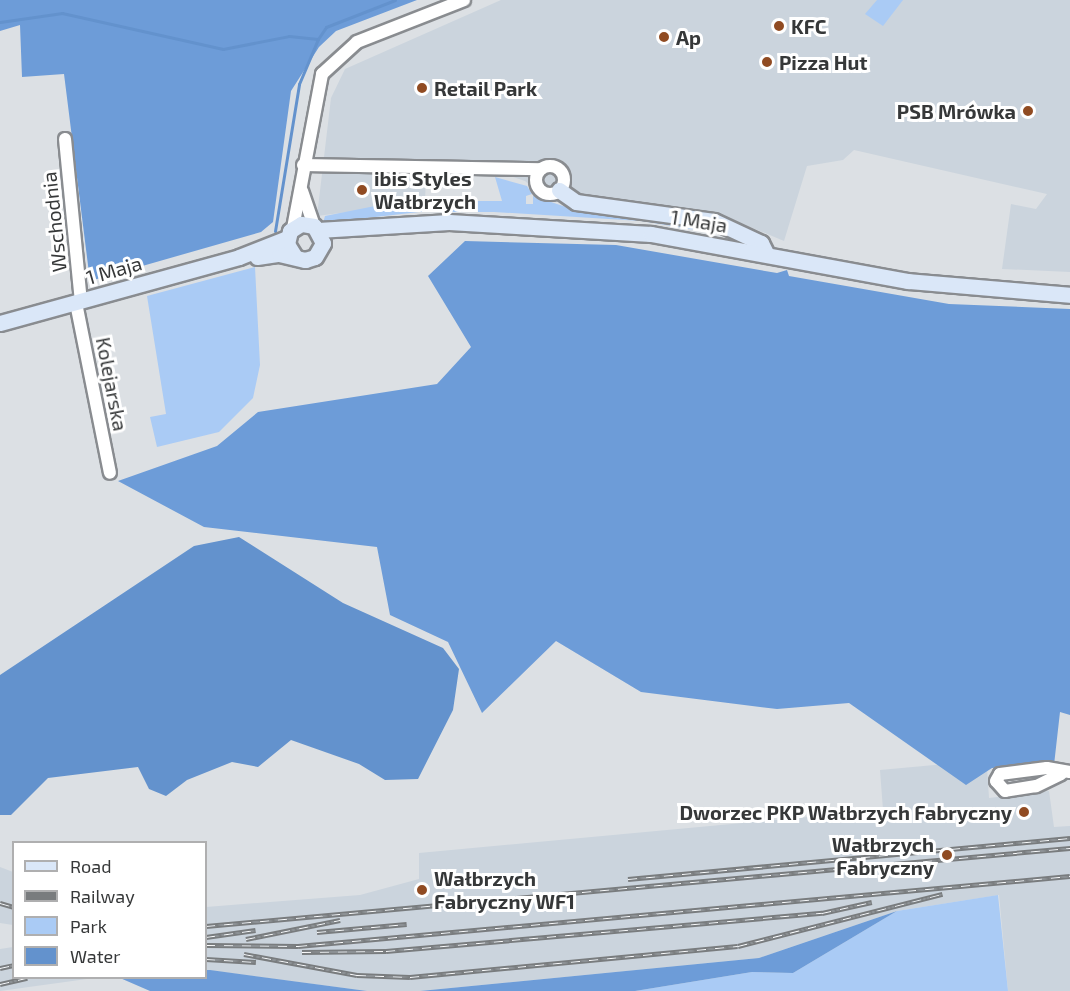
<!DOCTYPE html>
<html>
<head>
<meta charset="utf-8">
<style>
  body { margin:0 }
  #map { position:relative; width:1070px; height:991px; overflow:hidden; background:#dce0e4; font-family:"Exo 2",sans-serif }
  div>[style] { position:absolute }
  .built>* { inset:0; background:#cbd4dd }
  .green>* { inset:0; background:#aacbf5 }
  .forest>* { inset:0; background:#6d9cd8 }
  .water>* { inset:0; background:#6392cd }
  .stream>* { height:3px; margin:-1.5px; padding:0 1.5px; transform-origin:1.5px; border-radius:1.5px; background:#6392cd }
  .roads { filter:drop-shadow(2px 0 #898c90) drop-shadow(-2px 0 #898c90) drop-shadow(0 2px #898c90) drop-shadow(0 -2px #898c90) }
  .minor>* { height:12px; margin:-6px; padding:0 6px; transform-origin:6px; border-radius:6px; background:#fff }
  .minor>.ring { margin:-6px; padding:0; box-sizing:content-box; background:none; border:12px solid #fff; border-radius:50% }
  .major>* { height:15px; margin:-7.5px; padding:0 7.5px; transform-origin:7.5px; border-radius:7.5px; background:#dae7f8 }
  .rail>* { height:5px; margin-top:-2.5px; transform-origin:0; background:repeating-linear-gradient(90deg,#fff 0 9px,#797c7e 0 18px); box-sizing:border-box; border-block:2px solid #797c7e }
  .dots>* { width:16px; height:16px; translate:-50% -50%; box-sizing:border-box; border:3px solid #fff; border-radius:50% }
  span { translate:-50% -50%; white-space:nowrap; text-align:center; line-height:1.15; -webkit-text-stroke:6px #fff; paint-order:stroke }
  .poi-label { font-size:20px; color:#363839; font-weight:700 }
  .left { translate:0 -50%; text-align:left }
  .right { translate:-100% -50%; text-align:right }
  .street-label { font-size:20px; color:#363839 }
  .legend { position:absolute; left:12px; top:841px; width:195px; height:138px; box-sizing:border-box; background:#fff; border:2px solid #afafb0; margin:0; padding:8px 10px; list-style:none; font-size:18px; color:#363839 }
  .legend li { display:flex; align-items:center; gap:12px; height:30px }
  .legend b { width:30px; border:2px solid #afafb0 }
</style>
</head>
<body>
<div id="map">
  <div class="built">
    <div style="clip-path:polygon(501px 0,1070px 0,1070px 272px,1002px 269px,1011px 204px,1036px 209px,1047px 194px,854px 150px,843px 160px,807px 166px,784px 241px,724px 216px,545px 198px,525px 181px,501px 173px,426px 173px,425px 202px,317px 216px,331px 98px,345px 69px)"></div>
    <div style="clip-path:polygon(967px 762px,987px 767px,989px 798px,1049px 791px,1054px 827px,1070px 826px,1070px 991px,1008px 991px,999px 895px,897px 911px,759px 958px,420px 991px,367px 991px,206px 970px,206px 907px,360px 895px,419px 879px,419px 853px,883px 810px,880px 770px)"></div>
    <div style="clip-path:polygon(0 867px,13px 872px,13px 925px,0 923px)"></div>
    <div style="clip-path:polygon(13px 947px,14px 978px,94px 978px,0 991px,0 949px)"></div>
  </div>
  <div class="green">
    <div style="clip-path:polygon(877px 0,903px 0,883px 26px,865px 14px)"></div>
    <div style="clip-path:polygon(495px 177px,527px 186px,532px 194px,526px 196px,526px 204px,533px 204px,533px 196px,578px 211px,712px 224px,733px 236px,641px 221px,494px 212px,419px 212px,323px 223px,325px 216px,375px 206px,374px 201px,502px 201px)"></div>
    <div style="clip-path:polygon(255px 267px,260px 365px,253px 398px,219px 432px,157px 447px,150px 417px,166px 414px,147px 296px)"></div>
    <div style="clip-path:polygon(998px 895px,1008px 991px,635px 991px,752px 972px,793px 973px,897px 911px)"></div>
  </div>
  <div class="forest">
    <div style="clip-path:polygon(0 0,417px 0,336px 31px,319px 47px,291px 91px,273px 222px,261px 232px,90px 281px,64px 74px,22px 77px,20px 25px,0 31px)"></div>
    <div style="clip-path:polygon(465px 241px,616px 245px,777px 273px,787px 270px,789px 276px,949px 304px,1070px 309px,1070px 715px,1060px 712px,1054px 765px,992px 768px,966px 785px,849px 703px,777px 709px,641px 692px,556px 641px,482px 713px,448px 642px,390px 615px,377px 547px,204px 527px,118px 481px,217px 446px,258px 412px,437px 384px,471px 347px,428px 276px)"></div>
    <div style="clip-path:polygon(897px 911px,793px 973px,752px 972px,635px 991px,420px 991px,759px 958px)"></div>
    <div style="clip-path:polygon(206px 970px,210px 970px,367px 991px,150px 991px,120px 978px,206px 978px)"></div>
  </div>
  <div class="water">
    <div style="clip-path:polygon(239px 537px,343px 603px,443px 648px,459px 669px,453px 710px,418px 779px,385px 780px,359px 764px,291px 740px,258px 767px,232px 762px,187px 780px,166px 796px,149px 789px,138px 767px,48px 778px,11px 815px,0 815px,0 675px,194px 546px)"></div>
  </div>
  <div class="stream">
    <div style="left:0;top:22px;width:63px;rotate:-8.3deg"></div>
    <div style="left:62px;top:13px;width:165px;rotate:12.6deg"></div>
    <div style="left:223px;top:49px;width:67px;rotate:-11.1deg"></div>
    <div style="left:289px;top:36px;width:29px;rotate:6deg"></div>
    <div style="left:275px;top:231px;width:149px;rotate:-80.7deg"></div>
    <div style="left:299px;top:84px;width:49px;rotate:-67.1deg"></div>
    <div style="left:318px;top:39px;width:14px;rotate:-56deg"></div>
    <div style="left:326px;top:27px;width:74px;rotate:-21.4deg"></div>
  </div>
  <div class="roads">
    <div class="minor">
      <div style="left:65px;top:139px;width:164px;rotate:84.4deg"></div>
      <div style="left:303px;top:165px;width:238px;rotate:1deg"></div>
      <div class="ring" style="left:536px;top:166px;width:16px;height:16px"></div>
      <div style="left:302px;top:191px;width:37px;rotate:71deg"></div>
      <div style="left:293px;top:228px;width:157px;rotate:-79.3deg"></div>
      <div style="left:322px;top:74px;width:47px;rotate:-42.4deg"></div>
      <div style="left:357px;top:42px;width:115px;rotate:-21.4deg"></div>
      <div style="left:76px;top:303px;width:173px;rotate:78.7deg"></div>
      <div style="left:1061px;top:774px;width:28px;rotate:154deg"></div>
      <div style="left:1036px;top:786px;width:31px;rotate:171deg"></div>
      <div style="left:1005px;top:791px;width:13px;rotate:-132deg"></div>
      <div style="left:996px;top:781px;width:8px;rotate:-60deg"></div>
      <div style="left:1000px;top:774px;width:47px;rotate:-7.3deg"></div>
      <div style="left:1047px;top:768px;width:23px;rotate:10deg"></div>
    </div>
    <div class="major">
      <div style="left:559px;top:190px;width:21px;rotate:35deg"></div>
      <div style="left:576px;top:202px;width:139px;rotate:7.8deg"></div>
      <div style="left:714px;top:221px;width:52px;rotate:25.1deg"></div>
      <div style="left:761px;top:243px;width:13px;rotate:63deg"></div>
      <div style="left:318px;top:230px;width:131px;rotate:-3.5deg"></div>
      <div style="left:449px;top:222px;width:202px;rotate:3.4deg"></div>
      <div style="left:651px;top:234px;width:261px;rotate:10.4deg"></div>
      <div style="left:908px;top:281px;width:163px;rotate:4.9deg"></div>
      <div style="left:257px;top:257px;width:22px;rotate:-8deg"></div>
      <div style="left:279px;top:254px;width:27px;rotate:13deg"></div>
      <div style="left:305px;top:260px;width:10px;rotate:-17deg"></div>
      <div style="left:315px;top:257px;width:16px;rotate:-60deg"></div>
      <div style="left:323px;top:243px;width:19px;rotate:-118deg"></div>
      <div style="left:314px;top:226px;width:13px;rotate:-171deg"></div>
      <div style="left:301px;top:224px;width:13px;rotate:148deg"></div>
      <div style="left:290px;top:231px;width:13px;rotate:103deg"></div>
      <div style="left:287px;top:244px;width:15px;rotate:58deg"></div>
      <div style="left:0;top:323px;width:248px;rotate:-15.4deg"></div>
      <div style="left:239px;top:257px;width:52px;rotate:-21.6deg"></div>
    </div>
  </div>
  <div class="rail">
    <div style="left:628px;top:879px;width:444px;rotate:-5.3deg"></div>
    <div style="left:0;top:903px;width:15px;rotate:16deg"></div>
    <div style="left:206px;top:926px;width:868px;rotate:-5.16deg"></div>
    <div style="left:317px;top:932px;width:90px;rotate:-5.1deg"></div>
    <div style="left:206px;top:937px;width:50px;rotate:-8deg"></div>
    <div style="left:246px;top:939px;width:96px;rotate:-11.4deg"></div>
    <div style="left:206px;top:945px;width:92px;rotate:0.6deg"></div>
    <div style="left:298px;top:946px;width:775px;rotate:-5.18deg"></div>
    <div style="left:302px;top:952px;width:84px;rotate:-0.7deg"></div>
    <div style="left:386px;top:951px;width:438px;rotate:-5deg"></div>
    <div style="left:822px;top:913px;width:51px;rotate:-12.4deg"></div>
    <div style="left:244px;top:954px;width:115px;rotate:10.5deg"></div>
    <div style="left:357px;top:975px;width:53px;rotate:2.2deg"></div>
    <div style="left:410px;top:977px;width:329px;rotate:-5.4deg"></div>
    <div style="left:738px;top:946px;width:211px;rotate:-14.3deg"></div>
    <div style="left:206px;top:959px;width:50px;rotate:3.4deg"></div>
    <div style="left:0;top:968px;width:14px;rotate:-12deg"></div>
    <div style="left:0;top:984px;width:28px;rotate:-13deg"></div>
  </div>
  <div class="dots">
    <div style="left:779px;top:26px;background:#904b22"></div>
    <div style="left:664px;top:37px;background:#904b22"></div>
    <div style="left:767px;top:62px;background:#904b22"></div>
    <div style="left:422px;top:88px;background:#904b22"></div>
    <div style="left:1028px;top:111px;background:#904b22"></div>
    <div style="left:362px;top:190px;background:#904b22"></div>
    <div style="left:1024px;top:812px;background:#904b22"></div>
    <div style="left:947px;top:855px;background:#904b22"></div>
    <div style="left:422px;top:890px;background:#904b22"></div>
  </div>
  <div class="poi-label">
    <span class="left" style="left:791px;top:26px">KFC</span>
    <span class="left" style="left:676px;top:37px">Ap</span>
    <span class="left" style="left:779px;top:62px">Pizza Hut</span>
    <span class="left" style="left:434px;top:88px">Retail Park</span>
    <span class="right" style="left:1016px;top:111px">PSB Mrówka</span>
    <span class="left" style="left:374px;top:190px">ibis Styles<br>Wałbrzych</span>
    <span class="right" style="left:1012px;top:812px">Dworzec PKP Wałbrzych Fabryczny</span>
    <span class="right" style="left:934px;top:856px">Wałbrzych<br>Fabryczny</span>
    <span class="left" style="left:434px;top:890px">Wałbrzych<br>Fabryczny WF1</span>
  </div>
  <div class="street-label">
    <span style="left:699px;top:221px;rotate:9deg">1 Maja</span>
    <span style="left:54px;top:222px;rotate:-96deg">Wschodnia</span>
    <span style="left:114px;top:270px;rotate:-16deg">1 Maja</span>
    <span style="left:112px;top:384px;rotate:79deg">Kolejarska</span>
  </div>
  <ul class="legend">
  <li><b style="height:8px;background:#dae7f8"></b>Road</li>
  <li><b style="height:8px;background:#797c7e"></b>Railway</li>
  <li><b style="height:16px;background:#aacbf5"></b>Park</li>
  <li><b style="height:16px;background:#6392cd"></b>Water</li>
  </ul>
</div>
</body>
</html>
